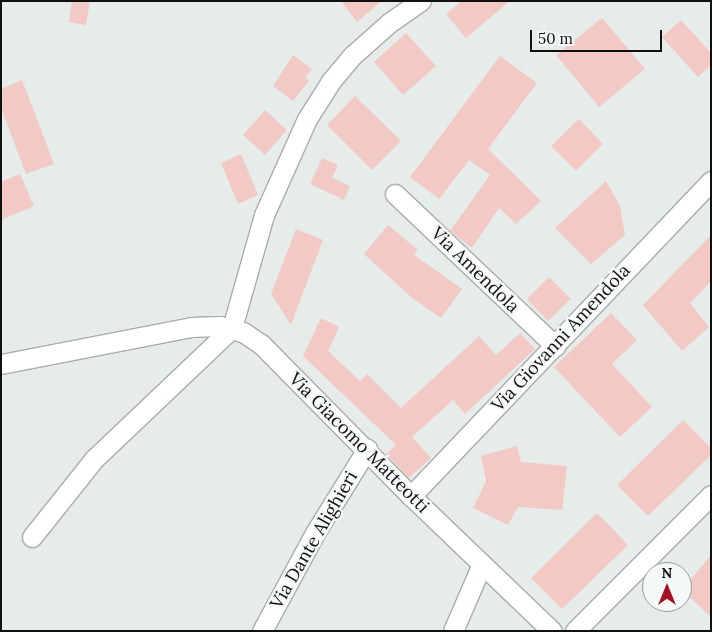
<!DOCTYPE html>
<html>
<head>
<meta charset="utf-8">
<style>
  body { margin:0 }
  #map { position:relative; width:712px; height:632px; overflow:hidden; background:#e6ece9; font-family:Lora,serif }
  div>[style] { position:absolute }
  .building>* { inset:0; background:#f2c9c5 }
  .roads { filter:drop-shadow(1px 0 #a8adab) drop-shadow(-1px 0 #a8adab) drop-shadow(0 1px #a8adab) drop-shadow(0 -1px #a8adab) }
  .minor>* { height:19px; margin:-9.5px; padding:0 9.5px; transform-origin:9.5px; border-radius:9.5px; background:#fff }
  span { translate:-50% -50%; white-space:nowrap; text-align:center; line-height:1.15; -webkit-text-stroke:5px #f4f9f7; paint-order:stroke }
  .street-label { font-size:18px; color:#0f1110 }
  .frame { position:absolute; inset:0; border:2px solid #0f1110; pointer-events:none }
  .north { position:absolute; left:642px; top:562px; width:50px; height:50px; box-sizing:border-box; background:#f4f9f7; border:1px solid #989c9b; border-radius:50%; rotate:0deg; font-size:14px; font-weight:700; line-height:20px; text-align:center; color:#0f1110 }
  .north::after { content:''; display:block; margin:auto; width:18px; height:22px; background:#a71021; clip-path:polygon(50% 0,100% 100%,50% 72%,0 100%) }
  .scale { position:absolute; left:530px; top:30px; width:132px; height:22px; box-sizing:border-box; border:2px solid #0f1110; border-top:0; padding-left:6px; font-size:15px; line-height:18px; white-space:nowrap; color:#0f1110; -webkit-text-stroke:4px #f4f9f7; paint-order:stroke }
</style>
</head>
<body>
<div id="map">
  <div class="building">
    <div style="clip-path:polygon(72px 1px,90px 1px,86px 25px,69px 22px)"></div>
    <div style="clip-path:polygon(341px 1px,382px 1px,357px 22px)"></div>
    <div style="clip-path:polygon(462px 1px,510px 1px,466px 38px,446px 14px)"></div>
    <div style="clip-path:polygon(602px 18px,645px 69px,599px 107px,556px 55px)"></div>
    <div style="clip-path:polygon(681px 20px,711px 53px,711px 65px,698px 77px,662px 37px)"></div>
    <div style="clip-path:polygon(406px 33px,436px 66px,403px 95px,374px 62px)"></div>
    <div style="clip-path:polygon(293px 55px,312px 69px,305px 78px,309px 81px,293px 101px,273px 86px)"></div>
    <div style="clip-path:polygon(500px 56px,537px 83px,488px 149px,541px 201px,516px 224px,499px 208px,472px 248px,450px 231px,490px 175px,469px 160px,439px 199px,410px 177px)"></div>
    <div style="clip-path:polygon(22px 80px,54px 164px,26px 174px,1px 108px,1px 89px)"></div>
    <div style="clip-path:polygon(355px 96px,401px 141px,372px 170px,327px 125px)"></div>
    <div style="clip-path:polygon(265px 110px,287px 130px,265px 155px,243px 135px)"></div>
    <div style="clip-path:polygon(579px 119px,603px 144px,576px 171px,551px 146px)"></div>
    <div style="clip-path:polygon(241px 154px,258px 195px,238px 204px,221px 163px)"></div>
    <div style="clip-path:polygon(322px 158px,338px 165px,332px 178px,350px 186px,344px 200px,310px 184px)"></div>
    <div style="clip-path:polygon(20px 174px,34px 206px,1px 220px,1px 182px)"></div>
    <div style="clip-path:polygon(606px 181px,620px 206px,625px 235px,591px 264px,555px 228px)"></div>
    <div style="clip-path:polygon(388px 225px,418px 250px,414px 255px,462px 289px,441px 318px,411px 297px,364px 254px)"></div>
    <div style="clip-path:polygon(296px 229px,323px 240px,291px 325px,271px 294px)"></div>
    <div style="clip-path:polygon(711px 235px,711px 281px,690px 303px,709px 327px,682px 351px,643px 305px)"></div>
    <div style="clip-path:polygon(549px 277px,571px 299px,548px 321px,527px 299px)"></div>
    <div style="clip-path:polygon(611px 313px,637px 340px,612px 364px,652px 407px,620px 437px,554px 367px)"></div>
    <div style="clip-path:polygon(321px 318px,339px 327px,328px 351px,360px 381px,367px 374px,401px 408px,479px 336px,496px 355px,520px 333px,535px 349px,465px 414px,453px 400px,412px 437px,431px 458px,409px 478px,386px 454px,396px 445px,303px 356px)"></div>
    <div style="clip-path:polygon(683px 420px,711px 448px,711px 455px,648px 516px,617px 485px)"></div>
    <div style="clip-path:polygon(517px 446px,521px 462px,567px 466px,562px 510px,518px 507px,508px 525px,473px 508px,486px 481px,481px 456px)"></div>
    <div style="clip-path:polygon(597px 513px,628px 545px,562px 609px,531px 578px)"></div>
    <div style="clip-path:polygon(711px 555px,711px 617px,682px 590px)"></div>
  </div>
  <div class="roads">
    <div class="minor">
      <div style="left:395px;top:194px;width:221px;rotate:43.5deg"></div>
      <div style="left:1px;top:364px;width:194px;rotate:-11deg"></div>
      <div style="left:191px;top:327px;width:29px;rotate:-2deg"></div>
      <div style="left:220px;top:326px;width:24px;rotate:15deg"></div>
      <div style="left:243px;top:332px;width:22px;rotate:34deg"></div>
      <div style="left:261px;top:344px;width:214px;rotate:45.4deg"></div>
      <div style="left:411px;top:496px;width:195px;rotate:43.8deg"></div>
      <div style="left:411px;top:496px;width:435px;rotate:-46.4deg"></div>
      <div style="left:32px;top:537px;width:100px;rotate:-51.5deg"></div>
      <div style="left:94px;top:459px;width:190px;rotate:-43.5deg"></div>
      <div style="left:232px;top:328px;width:117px;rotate:-74.2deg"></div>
      <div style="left:264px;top:215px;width:105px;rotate:-65.9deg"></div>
      <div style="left:307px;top:119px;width:45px;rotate:-57.7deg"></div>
      <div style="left:331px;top:81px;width:34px;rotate:-50deg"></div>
      <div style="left:353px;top:55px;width:48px;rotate:-41.6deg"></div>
      <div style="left:389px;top:23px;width:39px;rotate:-35deg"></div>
      <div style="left:262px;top:631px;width:111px;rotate:-61.6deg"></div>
      <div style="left:315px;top:533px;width:99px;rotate:-58.2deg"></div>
      <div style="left:453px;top:631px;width:73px;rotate:-66.6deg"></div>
      <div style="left:575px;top:631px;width:192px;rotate:-45deg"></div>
    </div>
  </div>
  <div class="street-label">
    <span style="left:475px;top:270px;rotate:44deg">Via Amendola</span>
    <span style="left:561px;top:338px;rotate:-47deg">Via Giovanni Amendola</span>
    <span style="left:359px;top:443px;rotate:45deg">Via Giacomo Matteotti</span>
    <span style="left:314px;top:540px;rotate:-60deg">Via Dante Alighieri</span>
  </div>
  <div class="frame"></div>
  <div class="north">N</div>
  <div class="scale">50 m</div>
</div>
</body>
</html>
